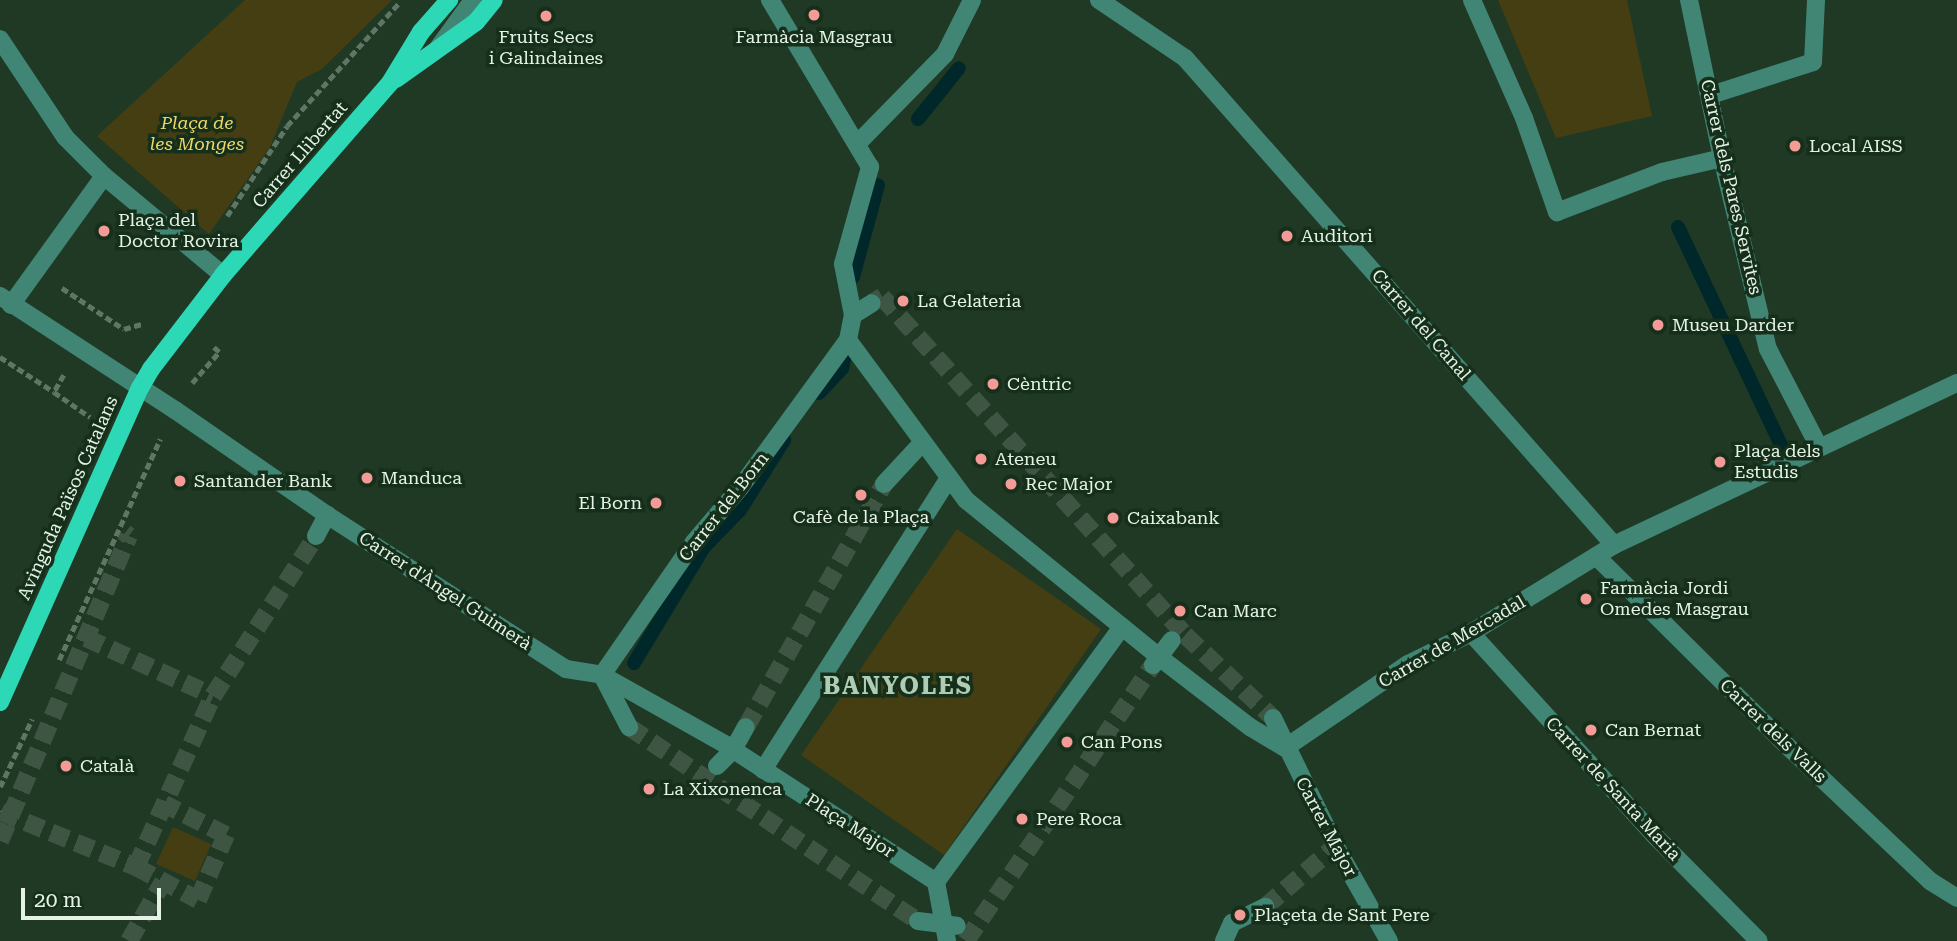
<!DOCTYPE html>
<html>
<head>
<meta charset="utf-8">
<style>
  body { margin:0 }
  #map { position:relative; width:1957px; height:941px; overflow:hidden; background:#203925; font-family:"Roboto Serif",serif }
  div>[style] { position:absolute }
  .green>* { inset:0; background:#463e13 }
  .stream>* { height:14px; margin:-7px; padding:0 7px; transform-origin:7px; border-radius:7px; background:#002729 }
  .minor-tunnel>* { height:18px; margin-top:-9px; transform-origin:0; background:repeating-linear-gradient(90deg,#3d5542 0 18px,transparent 0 27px) }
  .path>* { height:4.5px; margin-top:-2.25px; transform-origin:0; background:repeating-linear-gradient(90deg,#607664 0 7px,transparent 0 10.5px) }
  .minor>* { height:18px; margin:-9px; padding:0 9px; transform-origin:9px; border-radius:9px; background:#418575 }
  .major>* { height:18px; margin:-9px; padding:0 9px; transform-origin:9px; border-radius:9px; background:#2cd8b6 }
  .dots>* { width:19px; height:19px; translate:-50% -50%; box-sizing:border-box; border:4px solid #162f1b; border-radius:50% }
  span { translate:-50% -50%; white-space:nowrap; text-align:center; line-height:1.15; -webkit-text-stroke:7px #162f1b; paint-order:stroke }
  .poi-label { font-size:18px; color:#e4f3e6 }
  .left { translate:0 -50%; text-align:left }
  .right { translate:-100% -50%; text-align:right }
  .park-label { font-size:18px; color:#edd967; font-style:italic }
  .street-label { font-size:18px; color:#e4f3e6 }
  .district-label { font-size:24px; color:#afcdb4; font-weight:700; letter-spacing:2px }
  .scale { position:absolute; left:21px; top:888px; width:140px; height:32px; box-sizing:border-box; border:4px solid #e4f3e6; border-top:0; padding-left:9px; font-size:21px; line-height:24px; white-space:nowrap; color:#e4f3e6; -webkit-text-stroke:5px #162f1b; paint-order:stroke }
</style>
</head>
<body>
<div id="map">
  <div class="green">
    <div style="clip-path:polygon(245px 0,392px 0,322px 69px,297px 82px,270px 147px,209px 234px,97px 136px)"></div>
    <div style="clip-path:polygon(1498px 0,1627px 0,1652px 116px,1556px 138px)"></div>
    <div style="clip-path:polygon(957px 529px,1101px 629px,944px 855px,801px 755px)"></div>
    <div style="clip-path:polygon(173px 827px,211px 844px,195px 881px,156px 864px)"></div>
  </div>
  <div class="stream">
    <div style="left:918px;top:119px;width:65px;rotate:-51.2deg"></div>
    <div style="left:1678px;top:227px;width:241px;rotate:64.7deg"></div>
    <div style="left:853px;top:277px;width:95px;rotate:-74.8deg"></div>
    <div style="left:819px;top:393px;width:34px;rotate:-47deg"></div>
    <div style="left:842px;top:368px;width:13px;rotate:-77deg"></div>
    <div style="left:634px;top:663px;width:135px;rotate:-58.9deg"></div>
    <div style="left:704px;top:547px;width:52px;rotate:-45.8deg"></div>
    <div style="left:740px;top:510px;width:83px;rotate:-57.8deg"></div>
  </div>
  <div class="minor-tunnel">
    <div style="left:872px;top:303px;width:12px;rotate:-31deg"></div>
    <div style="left:882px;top:297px;width:454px;rotate:48.1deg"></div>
    <div style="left:1185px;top:635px;width:121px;rotate:43.3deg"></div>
    <div style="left:86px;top:638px;width:140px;rotate:24.5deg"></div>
    <div style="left:629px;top:727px;width:348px;rotate:33.9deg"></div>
    <div style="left:746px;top:727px;width:279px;rotate:-60.4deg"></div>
    <div style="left:1px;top:812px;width:146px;rotate:22.2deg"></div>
    <div style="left:136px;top:867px;width:70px;rotate:28deg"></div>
    <div style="left:198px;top:900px;width:71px;rotate:-66.7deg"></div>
    <div style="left:226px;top:835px;width:69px;rotate:-153.4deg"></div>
    <div style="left:0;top:841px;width:331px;rotate:-67.1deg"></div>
    <div style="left:129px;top:536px;width:5px;rotate:-143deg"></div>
    <div style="left:136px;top:867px;width:188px;rotate:-65.8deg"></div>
    <div style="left:213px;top:696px;width:190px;rotate:-57.2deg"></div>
    <div style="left:1265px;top:907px;width:87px;rotate:-40.8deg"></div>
    <div style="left:129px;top:941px;width:68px;rotate:-60deg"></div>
    <div style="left:966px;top:941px;width:333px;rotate:-55.9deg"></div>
  </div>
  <div class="path">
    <div style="left:227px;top:216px;width:108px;rotate:-56.3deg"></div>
    <div style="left:287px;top:126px;width:166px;rotate:-47.7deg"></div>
    <div style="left:62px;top:288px;width:74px;rotate:33.5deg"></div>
    <div style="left:124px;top:329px;width:19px;rotate:-16deg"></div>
    <div style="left:0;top:357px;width:64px;rotate:32.9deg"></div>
    <div style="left:64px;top:375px;width:20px;rotate:120deg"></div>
    <div style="left:54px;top:392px;width:44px;rotate:34.8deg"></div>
    <div style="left:192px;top:383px;width:41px;rotate:-48.9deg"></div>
    <div style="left:219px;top:352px;width:9px;rotate:-139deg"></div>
    <div style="left:59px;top:660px;width:243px;rotate:-65.4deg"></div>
    <div style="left:0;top:787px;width:75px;rotate:-64.8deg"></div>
    <div style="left:0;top:811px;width:1px;rotate:45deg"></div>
  </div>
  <div class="minor">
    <div style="left:1099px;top:0;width:104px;rotate:34deg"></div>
    <div style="left:1185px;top:58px;width:649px;rotate:48.62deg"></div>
    <div style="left:1472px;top:0;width:129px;rotate:66.2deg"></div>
    <div style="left:1524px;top:118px;width:100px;rotate:70.7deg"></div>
    <div style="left:1557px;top:212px;width:112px;rotate:-20.9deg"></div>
    <div style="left:1662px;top:172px;width:62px;rotate:-13.1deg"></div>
    <div style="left:1689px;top:0;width:161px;rotate:78.2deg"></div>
    <div style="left:1722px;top:158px;width:196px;rotate:76.5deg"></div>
    <div style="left:1768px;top:349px;width:110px;rotate:62.5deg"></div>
    <div style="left:0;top:39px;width:118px;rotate:56.4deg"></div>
    <div style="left:65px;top:137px;width:55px;rotate:45deg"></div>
    <div style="left:104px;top:176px;width:155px;rotate:39.8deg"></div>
    <div style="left:438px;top:48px;width:59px;rotate:-53.9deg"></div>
    <div style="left:1711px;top:95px;width:107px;rotate:-17.9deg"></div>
    <div style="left:1813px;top:62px;width:62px;rotate:-87.2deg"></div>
    <div style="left:857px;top:144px;width:126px;rotate:-45.6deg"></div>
    <div style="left:945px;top:54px;width:60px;rotate:-63.4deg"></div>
    <div style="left:0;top:296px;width:209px;rotate:33.1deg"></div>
    <div style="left:175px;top:410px;width:185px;rotate:34.6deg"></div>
    <div style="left:327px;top:515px;width:284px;rotate:32.8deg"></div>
    <div style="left:566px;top:669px;width:36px;rotate:9deg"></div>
    <div style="left:602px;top:675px;width:142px;rotate:29.4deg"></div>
    <div style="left:726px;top:745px;width:251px;rotate:33.1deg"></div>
    <div style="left:11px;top:305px;width:159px;rotate:-54.2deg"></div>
    <div style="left:853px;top:315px;width:22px;rotate:-32deg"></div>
    <div style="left:848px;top:340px;width:199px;rotate:53.6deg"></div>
    <div style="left:966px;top:500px;width:249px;rotate:39.1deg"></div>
    <div style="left:1159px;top:657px;width:115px;rotate:37.6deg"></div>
    <div style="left:1250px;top:727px;width:41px;rotate:31deg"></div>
    <div style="left:884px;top:484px;width:57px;rotate:-47.1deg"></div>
    <div style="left:316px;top:536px;width:24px;rotate:-62deg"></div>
    <div style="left:1596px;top:556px;width:258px;rotate:44.8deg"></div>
    <div style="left:1779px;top:738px;width:208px;rotate:43.4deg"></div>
    <div style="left:1930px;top:881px;width:32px;rotate:32deg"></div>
    <div style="left:1471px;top:633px;width:275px;rotate:47.8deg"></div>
    <div style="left:1656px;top:837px;width:146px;rotate:45.3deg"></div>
    <div style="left:1153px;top:665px;width:31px;rotate:-53deg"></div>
    <div style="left:602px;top:675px;width:162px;rotate:-55.3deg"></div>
    <div style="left:694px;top:542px;width:71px;rotate:-49.6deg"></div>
    <div style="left:740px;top:488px;width:183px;rotate:-53.9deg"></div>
    <div style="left:848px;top:340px;width:25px;rotate:-79deg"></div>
    <div style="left:853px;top:315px;width:52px;rotate:-101.1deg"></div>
    <div style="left:843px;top:264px;width:101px;rotate:-74.4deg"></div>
    <div style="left:870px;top:167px;width:195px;rotate:-120.9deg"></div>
    <div style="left:602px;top:675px;width:59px;rotate:62.6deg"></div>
    <div style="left:1273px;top:718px;width:144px;rotate:64deg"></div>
    <div style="left:1336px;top:847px;width:108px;rotate:60.6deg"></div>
    <div style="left:1285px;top:748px;width:149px;rotate:-34.3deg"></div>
    <div style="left:1408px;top:664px;width:70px;rotate:-26.2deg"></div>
    <div style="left:1471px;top:633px;width:168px;rotate:-31.6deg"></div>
    <div style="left:1614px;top:545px;width:379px;rotate:-25.3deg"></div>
    <div style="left:717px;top:766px;width:23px;rotate:-45deg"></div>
    <div style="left:733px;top:750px;width:26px;rotate:-61deg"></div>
    <div style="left:763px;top:770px;width:346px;rotate:-57.5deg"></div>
    <div style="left:936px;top:882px;width:316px;rotate:-53.9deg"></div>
    <div style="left:936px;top:882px;width:60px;rotate:79.4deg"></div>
    <div style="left:918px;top:921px;width:39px;rotate:7deg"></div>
    <div style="left:1224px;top:941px;width:20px;rotate:-66deg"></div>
    <div style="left:1232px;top:923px;width:37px;rotate:-26deg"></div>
  </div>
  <div class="major">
    <div style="left:396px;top:79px;width:98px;rotate:-35.5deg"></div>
    <div style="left:476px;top:22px;width:28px;rotate:-51deg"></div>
    <div style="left:0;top:702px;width:344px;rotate:-66deg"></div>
    <div style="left:140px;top:388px;width:22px;rotate:-60deg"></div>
    <div style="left:151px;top:369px;width:118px;rotate:-52.5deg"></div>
    <div style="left:223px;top:275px;width:254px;rotate:-49deg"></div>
    <div style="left:390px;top:83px;width:60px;rotate:-58.7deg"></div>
    <div style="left:421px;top:32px;width:43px;rotate:-48.8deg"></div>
  </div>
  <div class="dots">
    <div style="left:814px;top:15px;background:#f59b97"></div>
    <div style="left:546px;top:16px;background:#f59b97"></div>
    <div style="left:1795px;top:146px;background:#f59b97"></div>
    <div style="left:104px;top:231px;background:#f59b97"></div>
    <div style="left:1287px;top:236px;background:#f59b97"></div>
    <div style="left:903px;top:301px;background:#f59b97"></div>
    <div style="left:1658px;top:325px;background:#f59b97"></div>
    <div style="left:993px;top:384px;background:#f59b97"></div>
    <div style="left:981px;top:459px;background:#f59b97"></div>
    <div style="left:1720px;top:462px;background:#f59b97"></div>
    <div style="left:367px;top:478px;background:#f59b97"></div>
    <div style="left:180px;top:481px;background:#f59b97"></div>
    <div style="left:1011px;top:484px;background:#f59b97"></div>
    <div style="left:861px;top:495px;background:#f59b97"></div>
    <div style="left:656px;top:503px;background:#f59b97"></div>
    <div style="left:1113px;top:518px;background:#f59b97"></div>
    <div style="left:1586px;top:599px;background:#f59b97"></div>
    <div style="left:1180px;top:611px;background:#f59b97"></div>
    <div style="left:1591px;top:730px;background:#f59b97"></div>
    <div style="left:1067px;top:742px;background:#f59b97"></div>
    <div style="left:66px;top:766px;background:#f59b97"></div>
    <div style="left:649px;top:789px;background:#f59b97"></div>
    <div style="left:1022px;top:819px;background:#f59b97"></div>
    <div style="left:1240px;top:915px;background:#f59b97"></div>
  </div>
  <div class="poi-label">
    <span style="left:814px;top:37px">Farmàcia Masgrau</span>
    <span style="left:546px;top:48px">Fruits Secs<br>i Galindaines</span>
    <span class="left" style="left:1809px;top:146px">Local AISS</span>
    <span class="left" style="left:118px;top:231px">Plaça del<br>Doctor Rovira</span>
    <span class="left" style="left:1301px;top:236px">Auditori</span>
    <span class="left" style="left:917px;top:301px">La Gelateria</span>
    <span class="left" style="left:1672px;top:325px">Museu Darder</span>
    <span class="left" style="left:1007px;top:384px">Cèntric</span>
    <span class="left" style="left:1734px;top:462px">Plaça dels<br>Estudis</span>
    <span class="left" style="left:995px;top:459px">Ateneu</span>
    <span class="left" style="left:381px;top:478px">Manduca</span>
    <span class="left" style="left:194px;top:481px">Santander Bank</span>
    <span class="left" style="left:1025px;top:484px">Rec Major</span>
    <span class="right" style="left:642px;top:503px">El Born</span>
    <span style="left:861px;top:517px">Cafè de la Plaça</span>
    <span class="left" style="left:1127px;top:518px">Caixabank</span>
    <span class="left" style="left:1600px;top:599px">Farmàcia Jordi<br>Omedes Masgrau</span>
    <span class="left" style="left:1194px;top:611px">Can Marc</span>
    <span class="left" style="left:1605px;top:730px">Can Bernat</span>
    <span class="left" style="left:1081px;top:742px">Can Pons</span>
    <span class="left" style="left:80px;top:766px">Català</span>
    <span class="left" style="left:663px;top:789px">La Xixonenca</span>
    <span class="left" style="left:1036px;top:819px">Pere Roca</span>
    <span class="left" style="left:1254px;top:915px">Plaçeta de Sant Pere</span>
  </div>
  <div class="park-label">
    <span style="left:197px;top:134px">Plaça de<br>les Monges</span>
  </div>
  <div class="street-label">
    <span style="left:300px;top:155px;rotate:-49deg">Carrer Llibertat</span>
    <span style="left:1731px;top:187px;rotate:77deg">Carrer dels Pares Servites</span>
    <span style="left:1421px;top:325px;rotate:49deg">Carrer del Canal</span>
    <span style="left:68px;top:498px;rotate:-66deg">Avinguda Països Catalans</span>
    <span style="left:724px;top:507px;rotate:-52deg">Carrer del Born</span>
    <span style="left:445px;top:591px;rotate:33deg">Carrer d'Àngel Guimerà</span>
    <span style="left:1452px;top:642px;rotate:-30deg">Carrer de Mercadal</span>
    <span style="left:1773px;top:731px;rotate:44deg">Carrer dels Valls</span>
    <span style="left:1613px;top:789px;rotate:47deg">Carrer de Santa Maria</span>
    <span style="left:850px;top:826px;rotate:33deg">Plaça Major</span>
    <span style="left:1326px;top:827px;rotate:62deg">Carrer Major</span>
  </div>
  <div class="district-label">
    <span style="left:898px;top:687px">BANYOLES</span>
  </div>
  <div class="scale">20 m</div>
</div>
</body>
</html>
